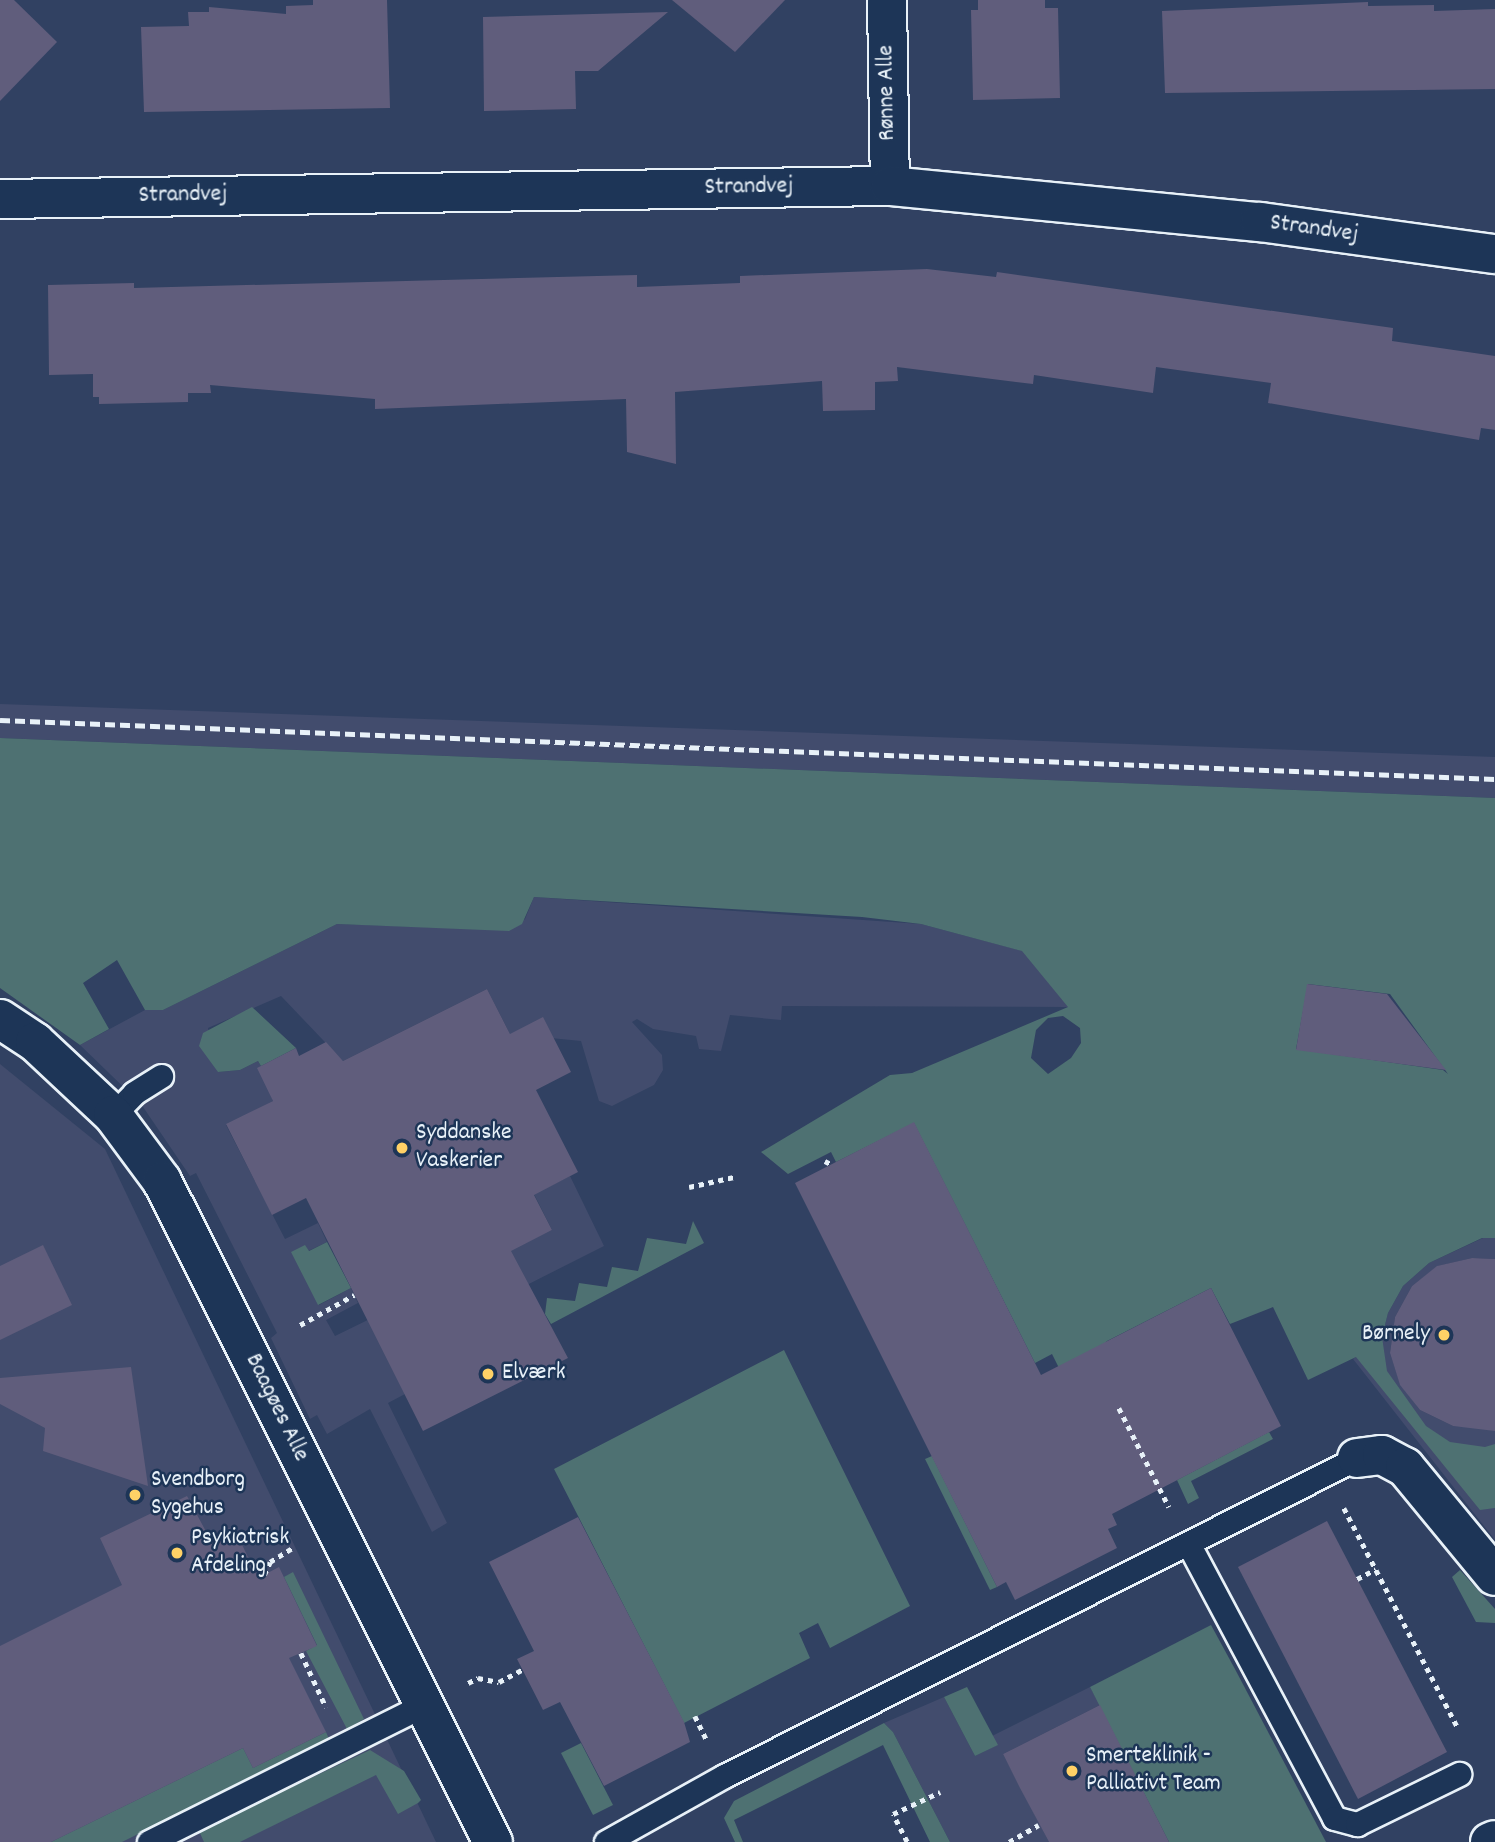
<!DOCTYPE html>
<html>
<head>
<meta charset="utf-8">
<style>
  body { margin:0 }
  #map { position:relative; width:1495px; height:1842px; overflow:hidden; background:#314162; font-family:Dekko,sans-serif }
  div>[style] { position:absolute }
  .built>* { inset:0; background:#424c6d }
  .green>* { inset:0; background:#4e7172 }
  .building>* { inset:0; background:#605d7c }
  .path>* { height:4.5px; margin-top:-2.25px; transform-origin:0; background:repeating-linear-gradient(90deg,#e8f1f8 0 5px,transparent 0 10px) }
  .roads { filter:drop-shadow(2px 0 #e8f1f8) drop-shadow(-2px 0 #e8f1f8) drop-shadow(0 2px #e8f1f8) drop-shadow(0 -2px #e8f1f8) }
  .lane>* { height:23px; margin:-11.5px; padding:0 11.5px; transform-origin:11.5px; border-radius:11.5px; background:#1d3557 }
  .street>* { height:38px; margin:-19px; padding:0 19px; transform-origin:19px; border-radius:19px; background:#1d3557 }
  .secondary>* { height:38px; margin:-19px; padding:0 19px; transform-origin:19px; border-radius:19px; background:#1d3557 }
  .rail>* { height:5px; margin-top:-2.5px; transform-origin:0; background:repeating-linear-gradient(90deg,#e8f1f8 0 10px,transparent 0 15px) }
  .dots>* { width:19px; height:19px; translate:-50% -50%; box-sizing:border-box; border:4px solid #1d3557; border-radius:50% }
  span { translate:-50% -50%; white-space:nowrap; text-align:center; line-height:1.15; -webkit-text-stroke:5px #1d3557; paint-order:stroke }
  .street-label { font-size:24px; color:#e8f1f8 }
  .poi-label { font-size:24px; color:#e8f1f8 }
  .left { translate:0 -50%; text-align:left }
  .right { translate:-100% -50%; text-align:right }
</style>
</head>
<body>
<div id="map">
  <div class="built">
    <div style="clip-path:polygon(0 704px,1495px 757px,1495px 798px,0 738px)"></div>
    <div style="clip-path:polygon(534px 897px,921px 924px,1023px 951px,1069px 1007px,782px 1006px,781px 1020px,730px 1015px,721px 1051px,699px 1049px,696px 1036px,653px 1029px,637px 1019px,632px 1022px,662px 1055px,663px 1070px,654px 1085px,612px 1106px,599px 1101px,581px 1041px,510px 1034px,487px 989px,343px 1061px,281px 996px,208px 1028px,218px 1072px,240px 1070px,258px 1061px,261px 1066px,273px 1101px,226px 1125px,285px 1239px,318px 1223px,327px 1242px,308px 1251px,319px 1305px,351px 1288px,358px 1303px,326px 1320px,335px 1336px,552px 1230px,534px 1194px,570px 1176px,604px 1246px,402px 1348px,405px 1394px,388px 1403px,447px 1523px,432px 1532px,370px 1409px,327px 1434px,317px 1415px,310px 1419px,271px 1338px,277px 1333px,196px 1173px,190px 1176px,141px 1104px,80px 1045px,145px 1010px,163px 1010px,337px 924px,509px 930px,525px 919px)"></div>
    <div style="clip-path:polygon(0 1064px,105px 1149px,436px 1842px,0 1842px)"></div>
    <div style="clip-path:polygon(1483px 1238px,1495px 1238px,1495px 1259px,1472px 1258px,1438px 1266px,1412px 1286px,1395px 1317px,1390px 1353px,1400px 1384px,1420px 1410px,1453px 1426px,1495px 1428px,1495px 1540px,1353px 1359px,1382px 1337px,1388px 1313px,1403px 1286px,1429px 1263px)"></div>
    <div style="clip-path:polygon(1090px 1687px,1100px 1705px,1003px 1754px,1049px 1842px,950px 1842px,893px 1732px,884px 1723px,944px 1697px,975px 1756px,997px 1745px,992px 1736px)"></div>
  </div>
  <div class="green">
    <div style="clip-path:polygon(evenodd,0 738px,1495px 798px,1495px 1238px,1482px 1238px,1429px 1263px,1403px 1286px,1388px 1313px,1382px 1337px,1387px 1371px,1426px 1426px,1450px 1442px,1485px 1447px,1495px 1444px,1495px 1508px,1480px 1510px,1356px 1357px,1308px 1380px,1273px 1307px,1230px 1324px,1211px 1288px,1107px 1341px,1066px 1382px,1052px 1354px,1035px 1363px,914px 1123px,836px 1162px,831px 1152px,788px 1174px,761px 1152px,890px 1075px,912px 1073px,1068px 1007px,1022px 951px,921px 924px,862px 917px,534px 897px,522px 924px,509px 931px,337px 924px,163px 1010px,145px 1010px,117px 960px,83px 983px,109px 1029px,80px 1045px,0 988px,0 738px,1308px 984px,1390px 994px,1448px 1074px,1443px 1070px,1296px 1049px,1308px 984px,0 738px,1063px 1016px,1080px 1028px,1081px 1043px,1071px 1058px,1048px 1074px,1031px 1058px,1036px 1030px,1048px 1018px,1063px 1016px)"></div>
    <div style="clip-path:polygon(252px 1007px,296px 1048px,261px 1066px,258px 1061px,240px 1070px,218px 1072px,199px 1046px,203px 1033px)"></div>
    <div style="clip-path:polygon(693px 1221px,704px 1243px,551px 1324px,545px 1314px,547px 1298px,575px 1301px,579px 1283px,607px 1287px,612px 1267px,638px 1271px,647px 1238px,686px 1244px)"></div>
    <div style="clip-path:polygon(327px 1242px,351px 1288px,318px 1305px,291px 1252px,305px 1245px,309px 1251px)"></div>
    <div style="clip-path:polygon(784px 1350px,910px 1606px,830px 1648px,818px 1623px,799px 1633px,810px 1658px,684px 1723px,554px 1469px)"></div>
    <div style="clip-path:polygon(1269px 1432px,1273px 1439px,1191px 1481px,1199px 1498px,1188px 1504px,1177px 1480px)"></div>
    <div style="clip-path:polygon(932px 1456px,997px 1587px,990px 1590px,925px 1459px)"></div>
    <div style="clip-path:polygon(1460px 1570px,1495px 1609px,1495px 1623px,1476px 1622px,1452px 1577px)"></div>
    <div style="clip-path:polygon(293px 1572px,364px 1719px,347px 1729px,306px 1651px,317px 1645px,284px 1577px)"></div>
    <div style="clip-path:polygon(1211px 1625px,1236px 1671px,1326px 1842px,1169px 1842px,1090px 1687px)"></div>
    <div style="clip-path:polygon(967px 1687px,998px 1745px,975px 1756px,944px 1697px)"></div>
    <div style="clip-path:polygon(884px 1723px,893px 1732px,950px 1842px,930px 1842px,883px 1745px,734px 1820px,743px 1842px,735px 1842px,724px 1818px,734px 1801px)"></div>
    <div style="clip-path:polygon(326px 1732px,329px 1739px,122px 1842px,51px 1842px,243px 1748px,253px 1768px)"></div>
    <div style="clip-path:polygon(581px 1743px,613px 1805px,593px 1815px,561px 1753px)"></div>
    <div style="clip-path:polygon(370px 1750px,404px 1771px,421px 1800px,418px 1803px,398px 1814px,376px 1775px,240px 1842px,204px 1842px,199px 1831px)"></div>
  </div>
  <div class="building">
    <div style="clip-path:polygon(0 0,14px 0,57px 42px,0 101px)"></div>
    <div style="clip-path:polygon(313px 0,387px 0,390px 108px,144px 112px,141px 27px,189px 26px,188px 12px,209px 12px,209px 7px,286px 14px,286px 6px,313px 5px)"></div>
    <div style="clip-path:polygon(672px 0,785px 0,735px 52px)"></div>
    <div style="clip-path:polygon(978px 0,1045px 0,1045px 8px,1058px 8px,1060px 98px,973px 100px,971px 10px,978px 10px)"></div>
    <div style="clip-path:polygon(1368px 2px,1368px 6px,1434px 5px,1434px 11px,1495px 9px,1495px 89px,1165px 93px,1162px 11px)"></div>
    <div style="clip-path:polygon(668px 12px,598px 71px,575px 71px,576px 109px,484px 111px,483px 17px)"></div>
    <div style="clip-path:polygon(927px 269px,996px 277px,997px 272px,1393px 328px,1392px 341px,1495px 356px,1495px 430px,1481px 428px,1479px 440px,1268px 403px,1271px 383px,1156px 367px,1153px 393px,1034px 375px,1033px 384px,897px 367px,898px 381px,875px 382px,875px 410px,823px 411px,822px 381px,675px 392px,676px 464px,627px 452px,626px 399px,375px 409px,375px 399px,210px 385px,211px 393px,188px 393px,188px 402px,99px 404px,99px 397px,93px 397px,93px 374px,49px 375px,48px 285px,134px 283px,134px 288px,637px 275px,637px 287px,740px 283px,740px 276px)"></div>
    <div style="clip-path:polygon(1307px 984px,1387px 994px,1446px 1070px,1296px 1050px)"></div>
    <div style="clip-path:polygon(487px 989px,510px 1034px,543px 1017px,571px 1072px,536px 1090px,578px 1172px,534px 1195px,552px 1230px,511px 1251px,568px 1358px,423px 1431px,306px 1198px,272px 1215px,226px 1124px,273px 1101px,257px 1068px,296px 1048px,299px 1056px,326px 1042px,343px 1061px)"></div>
    <div style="clip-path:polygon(914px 1122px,1041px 1375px,1211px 1288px,1281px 1426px,1112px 1514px,1117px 1525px,1108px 1529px,1117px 1548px,1015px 1600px,1006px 1582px,997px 1587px,795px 1183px)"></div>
    <div style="clip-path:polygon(43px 1245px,72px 1305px,0 1340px,0 1266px)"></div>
    <div style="clip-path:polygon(1472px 1258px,1495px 1259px,1495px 1431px,1453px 1426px,1420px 1410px,1400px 1385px,1390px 1353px,1395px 1317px,1412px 1286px,1437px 1266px)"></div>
    <div style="clip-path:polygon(131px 1367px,148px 1486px,43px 1451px,45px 1428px,0 1404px,0 1378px)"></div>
    <div style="clip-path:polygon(187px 1496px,210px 1539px,233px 1526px,258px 1578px,279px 1567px,317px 1646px,289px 1658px,326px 1732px,253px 1768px,243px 1748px,51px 1842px,0 1842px,0 1646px,122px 1585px,100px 1538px)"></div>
    <div style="clip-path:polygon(578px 1517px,684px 1722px,690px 1742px,604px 1786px,560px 1702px,543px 1710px,517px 1659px,534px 1651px,489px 1562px)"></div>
    <div style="clip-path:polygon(1327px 1521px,1447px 1752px,1358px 1799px,1238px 1567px)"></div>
    <div style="clip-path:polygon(1100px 1705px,1169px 1842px,1049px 1842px,1020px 1788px,1003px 1754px)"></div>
  </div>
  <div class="path">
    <div style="left:825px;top:1161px;width:7px;rotate:27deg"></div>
    <div style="left:689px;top:1187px;width:46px;rotate:-12.5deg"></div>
    <div style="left:300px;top:1325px;width:62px;rotate:-29.1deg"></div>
    <div style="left:1119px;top:1408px;width:111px;rotate:63.2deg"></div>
    <div style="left:1344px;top:1508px;width:248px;rotate:62.6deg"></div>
    <div style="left:264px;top:1575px;width:14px;rotate:-65deg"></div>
    <div style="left:270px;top:1562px;width:26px;rotate:-32deg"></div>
    <div style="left:1357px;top:1579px;width:21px;rotate:-28deg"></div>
    <div style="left:301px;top:1653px;width:60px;rotate:65.2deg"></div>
    <div style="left:468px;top:1683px;width:11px;rotate:-27deg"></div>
    <div style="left:478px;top:1678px;width:21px;rotate:11deg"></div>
    <div style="left:499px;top:1682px;width:26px;rotate:-28deg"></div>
    <div style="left:695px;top:1716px;width:28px;rotate:64deg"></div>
    <div style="left:907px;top:1842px;width:31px;rotate:-117deg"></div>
    <div style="left:893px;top:1814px;width:52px;rotate:-25.1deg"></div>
    <div style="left:1009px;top:1842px;width:34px;rotate:-30deg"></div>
  </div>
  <div class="roads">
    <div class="lane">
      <div style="left:113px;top:1115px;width:30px;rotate:-46deg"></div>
      <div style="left:134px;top:1093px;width:32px;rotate:-32deg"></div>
      <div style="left:1189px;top:1545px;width:309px;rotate:62deg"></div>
      <div style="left:1334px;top:1818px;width:24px;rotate:15deg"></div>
      <div style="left:1357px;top:1824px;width:114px;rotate:-26.1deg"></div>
      <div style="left:149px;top:1842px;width:307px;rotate:-26.5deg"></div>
      <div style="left:606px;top:1842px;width:135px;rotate:-29.2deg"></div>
      <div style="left:724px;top:1776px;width:708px;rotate:-26.67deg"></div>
    </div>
    <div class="street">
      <div style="left:887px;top:0;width:186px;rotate:89.1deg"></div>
      <div style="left:0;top:1019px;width:42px;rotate:33.3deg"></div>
      <div style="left:35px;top:1042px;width:107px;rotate:43.1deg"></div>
      <div style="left:113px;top:1115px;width:82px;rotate:53.4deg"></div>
      <div style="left:162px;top:1181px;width:739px;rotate:63.4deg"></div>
      <div style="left:1357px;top:1458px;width:25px;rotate:-7deg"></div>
      <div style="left:1382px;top:1455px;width:26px;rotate:28deg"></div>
      <div style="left:1405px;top:1467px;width:141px;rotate:50.5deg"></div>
      <div style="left:1490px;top:1842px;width:5px;rotate:-22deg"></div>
    </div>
    <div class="secondary">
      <div style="left:0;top:199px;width:890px;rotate:-0.84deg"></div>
      <div style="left:890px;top:186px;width:372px;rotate:5.6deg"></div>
      <div style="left:1260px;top:222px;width:237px;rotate:7.8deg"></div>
    </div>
  </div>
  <div class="rail">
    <div style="left:0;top:720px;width:1496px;rotate:2.26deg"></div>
  </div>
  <div class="dots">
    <div style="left:402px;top:1148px;background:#ffd166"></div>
    <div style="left:1444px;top:1335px;background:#ffd166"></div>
    <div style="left:488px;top:1374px;background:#ffd166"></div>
    <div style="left:135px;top:1495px;background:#ffd166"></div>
    <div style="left:177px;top:1553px;background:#ffd166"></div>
    <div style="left:1072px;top:1771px;background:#ffd166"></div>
  </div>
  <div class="street-label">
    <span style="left:888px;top:93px;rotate:-91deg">Rønne Alle</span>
    <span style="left:749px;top:188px;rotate:-1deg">Strandvej</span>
    <span style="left:183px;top:196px;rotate:-1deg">Strandvej</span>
    <span style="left:1314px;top:230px;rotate:8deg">Strandvej</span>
    <span style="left:276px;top:1408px;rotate:64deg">Baagøes Alle</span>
  </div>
  <div class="poi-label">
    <span class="left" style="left:416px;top:1148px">Syddanske<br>Vaskerier</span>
    <span class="right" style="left:1430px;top:1335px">Børnely</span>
    <span class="left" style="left:502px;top:1374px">Elværk</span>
    <span class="left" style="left:151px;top:1495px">Svendborg<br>Sygehus</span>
    <span class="left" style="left:191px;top:1553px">Psykiatrisk<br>Afdeling</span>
    <span class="left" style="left:1086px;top:1771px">Smerteklinik -<br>Palliativt Team</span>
  </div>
</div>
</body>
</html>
